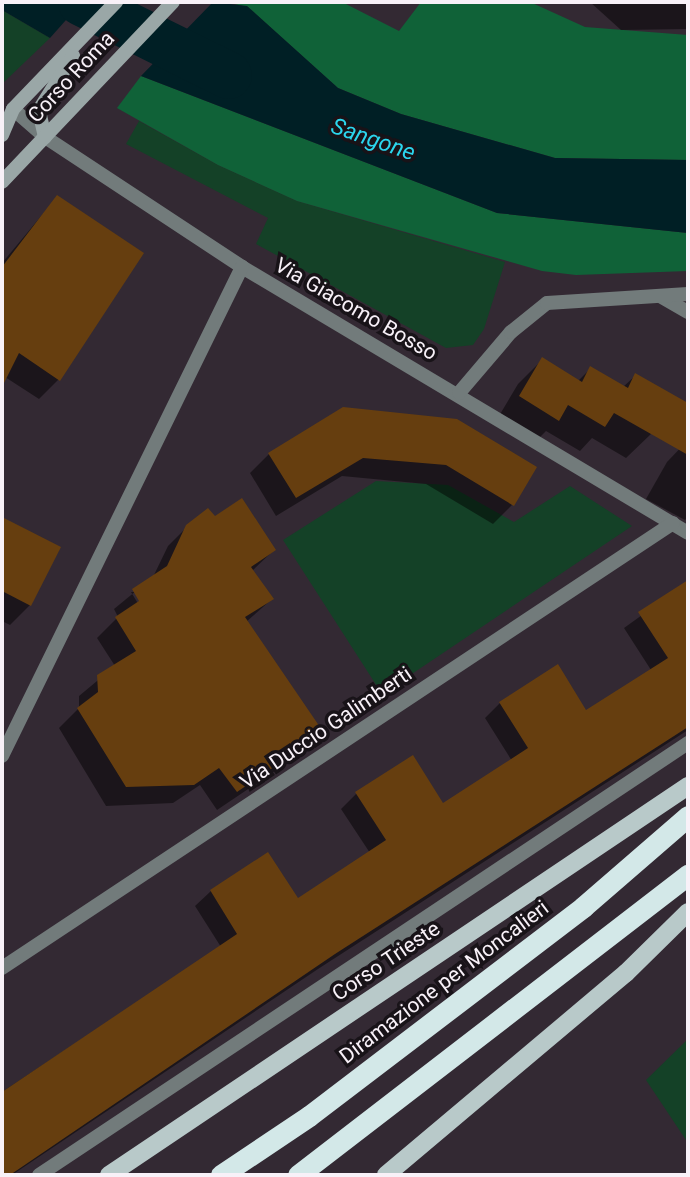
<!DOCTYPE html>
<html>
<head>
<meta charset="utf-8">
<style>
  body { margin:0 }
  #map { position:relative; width:690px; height:1177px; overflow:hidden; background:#332933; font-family:Roboto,sans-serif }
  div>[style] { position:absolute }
  .green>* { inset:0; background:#144127 }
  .forest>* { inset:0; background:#106238 }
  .water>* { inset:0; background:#001f25 }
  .shadow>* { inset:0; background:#0007 }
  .river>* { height:47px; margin:-23.5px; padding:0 23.5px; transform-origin:23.5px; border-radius:23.5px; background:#001f25 }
  .building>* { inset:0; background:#663e0f }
  .street>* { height:14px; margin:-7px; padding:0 7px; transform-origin:7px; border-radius:7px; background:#727b7b }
  .secondary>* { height:14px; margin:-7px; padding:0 7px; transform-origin:7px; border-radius:7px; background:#9aa7a7 }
  .primary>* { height:18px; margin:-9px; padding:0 9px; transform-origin:9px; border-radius:9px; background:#b8c9c9 }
  .highway>* { height:21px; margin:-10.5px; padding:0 10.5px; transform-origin:10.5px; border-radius:10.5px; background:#d3e8e8 }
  span { translate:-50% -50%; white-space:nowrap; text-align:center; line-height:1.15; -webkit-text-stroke:7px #181318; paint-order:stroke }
  .street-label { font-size:21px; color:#f8f1f8 }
  .water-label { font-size:23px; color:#2bd6ed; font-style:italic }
  .frame { position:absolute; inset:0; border:4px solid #f8f1f8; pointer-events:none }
</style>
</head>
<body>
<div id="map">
  <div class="green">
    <div style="clip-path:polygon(2px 10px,50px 38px,2px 84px)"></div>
    <div style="clip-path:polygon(139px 121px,218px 165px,297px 201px,505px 262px,484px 329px,473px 345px,446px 348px,256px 244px,268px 218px,126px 144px)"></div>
    <div style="clip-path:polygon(376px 481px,448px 485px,514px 522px,570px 486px,632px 526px,382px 694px,283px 540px)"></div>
    <div style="clip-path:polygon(688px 1039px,688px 1143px,646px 1080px)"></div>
  </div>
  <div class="forest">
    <div style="clip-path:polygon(225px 2px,342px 2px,399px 31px,421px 2px,530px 2px,585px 27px,688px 35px,688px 160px,555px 158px,401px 114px,338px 88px,248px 7px)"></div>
    <div style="clip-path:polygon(141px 76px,497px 213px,688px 233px,688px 271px,576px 275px,542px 271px,297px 201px,218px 165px,117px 108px)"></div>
  </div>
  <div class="water">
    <div style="clip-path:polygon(2px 2px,82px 2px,50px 38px,2px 10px)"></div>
    <div style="clip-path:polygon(213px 2px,247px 6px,338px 88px,401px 114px,555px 158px,688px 160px,688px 233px,497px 213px,141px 76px)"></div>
  </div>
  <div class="shadow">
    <div style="clip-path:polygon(590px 2px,688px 2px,688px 29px,621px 30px)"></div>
    <div style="clip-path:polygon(57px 197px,59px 379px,39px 399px,5px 377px,2px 383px,2px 263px)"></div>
    <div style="clip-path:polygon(542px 360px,578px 381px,590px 369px,623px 387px,636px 375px,651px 434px,626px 458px,592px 438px,580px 451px,546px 431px,533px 444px,496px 421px,518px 384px)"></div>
    <div style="clip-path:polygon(457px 421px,512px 505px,493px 524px,426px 484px,342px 476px,276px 516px,250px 473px,269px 454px)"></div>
    <div style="clip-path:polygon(688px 440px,688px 517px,685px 520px,646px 499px,667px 462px)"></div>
    <div style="clip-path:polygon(2px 519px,59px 548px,30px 605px,10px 625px,2px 621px)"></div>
    <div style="clip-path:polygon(evenodd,215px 519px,274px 550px,252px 571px,272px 599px,246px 622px,322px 733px,303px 752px,217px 810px,200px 785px,173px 803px,106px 806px,59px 728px,79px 708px,79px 696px,115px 666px,97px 638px,118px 617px,114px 609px,153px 577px,168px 546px,188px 526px,215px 519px,131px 592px,136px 592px,145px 608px,142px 610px,131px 592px)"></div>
    <div style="clip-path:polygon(688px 582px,688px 730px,318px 969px,12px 1175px,2px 1175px,2px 1092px,221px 947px,195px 906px,211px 891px,268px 854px,298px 900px,370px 853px,341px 809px,356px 794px,442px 805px,512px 761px,485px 718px,500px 703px,586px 713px,651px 670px,624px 628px)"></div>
  </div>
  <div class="river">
    <div style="left:81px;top:2px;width:164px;rotate:26.4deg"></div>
  </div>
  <div class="building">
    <div style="clip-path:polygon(57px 195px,144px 253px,60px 381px,19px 353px,2px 387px,2px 267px)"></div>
    <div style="clip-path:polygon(542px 357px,582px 382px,590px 366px,628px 388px,635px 373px,688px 403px,688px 455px,614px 413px,605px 427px,568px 405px,559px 421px,519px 396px)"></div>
    <div style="clip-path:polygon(343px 407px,457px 419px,537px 467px,514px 506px,446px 465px,363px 458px,296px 498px,268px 453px)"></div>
    <div style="clip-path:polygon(242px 498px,276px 550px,251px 567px,274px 599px,245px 617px,324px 733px,237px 792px,219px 768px,194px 785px,126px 787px,77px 708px,98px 692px,97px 675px,136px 651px,115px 617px,139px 601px,132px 589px,167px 566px,186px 525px,208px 508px,215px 516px)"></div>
    <div style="clip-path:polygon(2px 517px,61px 547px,31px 606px,2px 591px)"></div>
    <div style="clip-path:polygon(688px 580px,688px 727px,335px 954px,10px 1175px,2px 1175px,2px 1092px,237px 934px,210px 890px,268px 852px,298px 898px,386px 840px,355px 792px,413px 755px,443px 803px,528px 748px,499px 702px,558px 664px,586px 710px,668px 658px,638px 612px)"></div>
  </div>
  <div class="street">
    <div style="left:13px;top:109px;width:43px;rotate:41.2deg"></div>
    <div style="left:45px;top:137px;width:236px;rotate:33.4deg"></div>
    <div style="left:242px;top:267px;width:519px;rotate:30.81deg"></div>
    <div style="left:660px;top:296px;width:32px;rotate:30deg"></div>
    <div style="left:459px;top:393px;width:80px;rotate:-49.6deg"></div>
    <div style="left:511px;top:332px;width:46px;rotate:-38.9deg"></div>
    <div style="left:547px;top:303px;width:141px;rotate:-3.7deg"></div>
    <div style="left:2px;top:756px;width:545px;rotate:-63.86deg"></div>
    <div style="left:2px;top:968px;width:805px;rotate:-33.55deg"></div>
    <div style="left:39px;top:1175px;width:780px;rotate:-33.65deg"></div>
  </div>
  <div class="secondary">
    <div style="left:2px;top:135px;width:28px;rotate:-67deg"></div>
    <div style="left:13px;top:109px;width:149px;rotate:-46.1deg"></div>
    <div style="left:45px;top:137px;width:28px;rotate:-103deg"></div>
    <div style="left:39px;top:110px;width:64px;rotate:-57.8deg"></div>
    <div style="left:2px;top:182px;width:248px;rotate:-46.5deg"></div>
  </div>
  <div class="primary">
    <div style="left:109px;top:1175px;width:698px;rotate:-33.9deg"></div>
    <div style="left:386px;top:1175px;width:314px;rotate:-40.1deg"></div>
    <div style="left:626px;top:973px;width:87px;rotate:-44.5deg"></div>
  </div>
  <div class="highway">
    <div style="left:221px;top:1175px;width:106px;rotate:-33.8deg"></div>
    <div style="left:309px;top:1116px;width:345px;rotate:-37.3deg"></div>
    <div style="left:583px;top:907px;width:139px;rotate:-40.9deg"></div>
    <div style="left:298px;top:1175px;width:492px;rotate:-37.6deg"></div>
  </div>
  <div class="street-label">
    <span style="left:71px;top:77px;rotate:-47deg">Corso Roma</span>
    <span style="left:356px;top:309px;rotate:30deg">Via Giacomo Bosso</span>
    <span style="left:326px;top:728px;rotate:-34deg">Via Duccio Galimberti</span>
    <span style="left:386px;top:961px;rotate:-34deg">Corso Trieste</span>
    <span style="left:444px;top:982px;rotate:-37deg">Diramazione per Moncalieri</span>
  </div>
  <div class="water-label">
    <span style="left:373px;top:140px;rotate:19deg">Sangone</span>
  </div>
  <div class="frame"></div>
</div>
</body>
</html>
